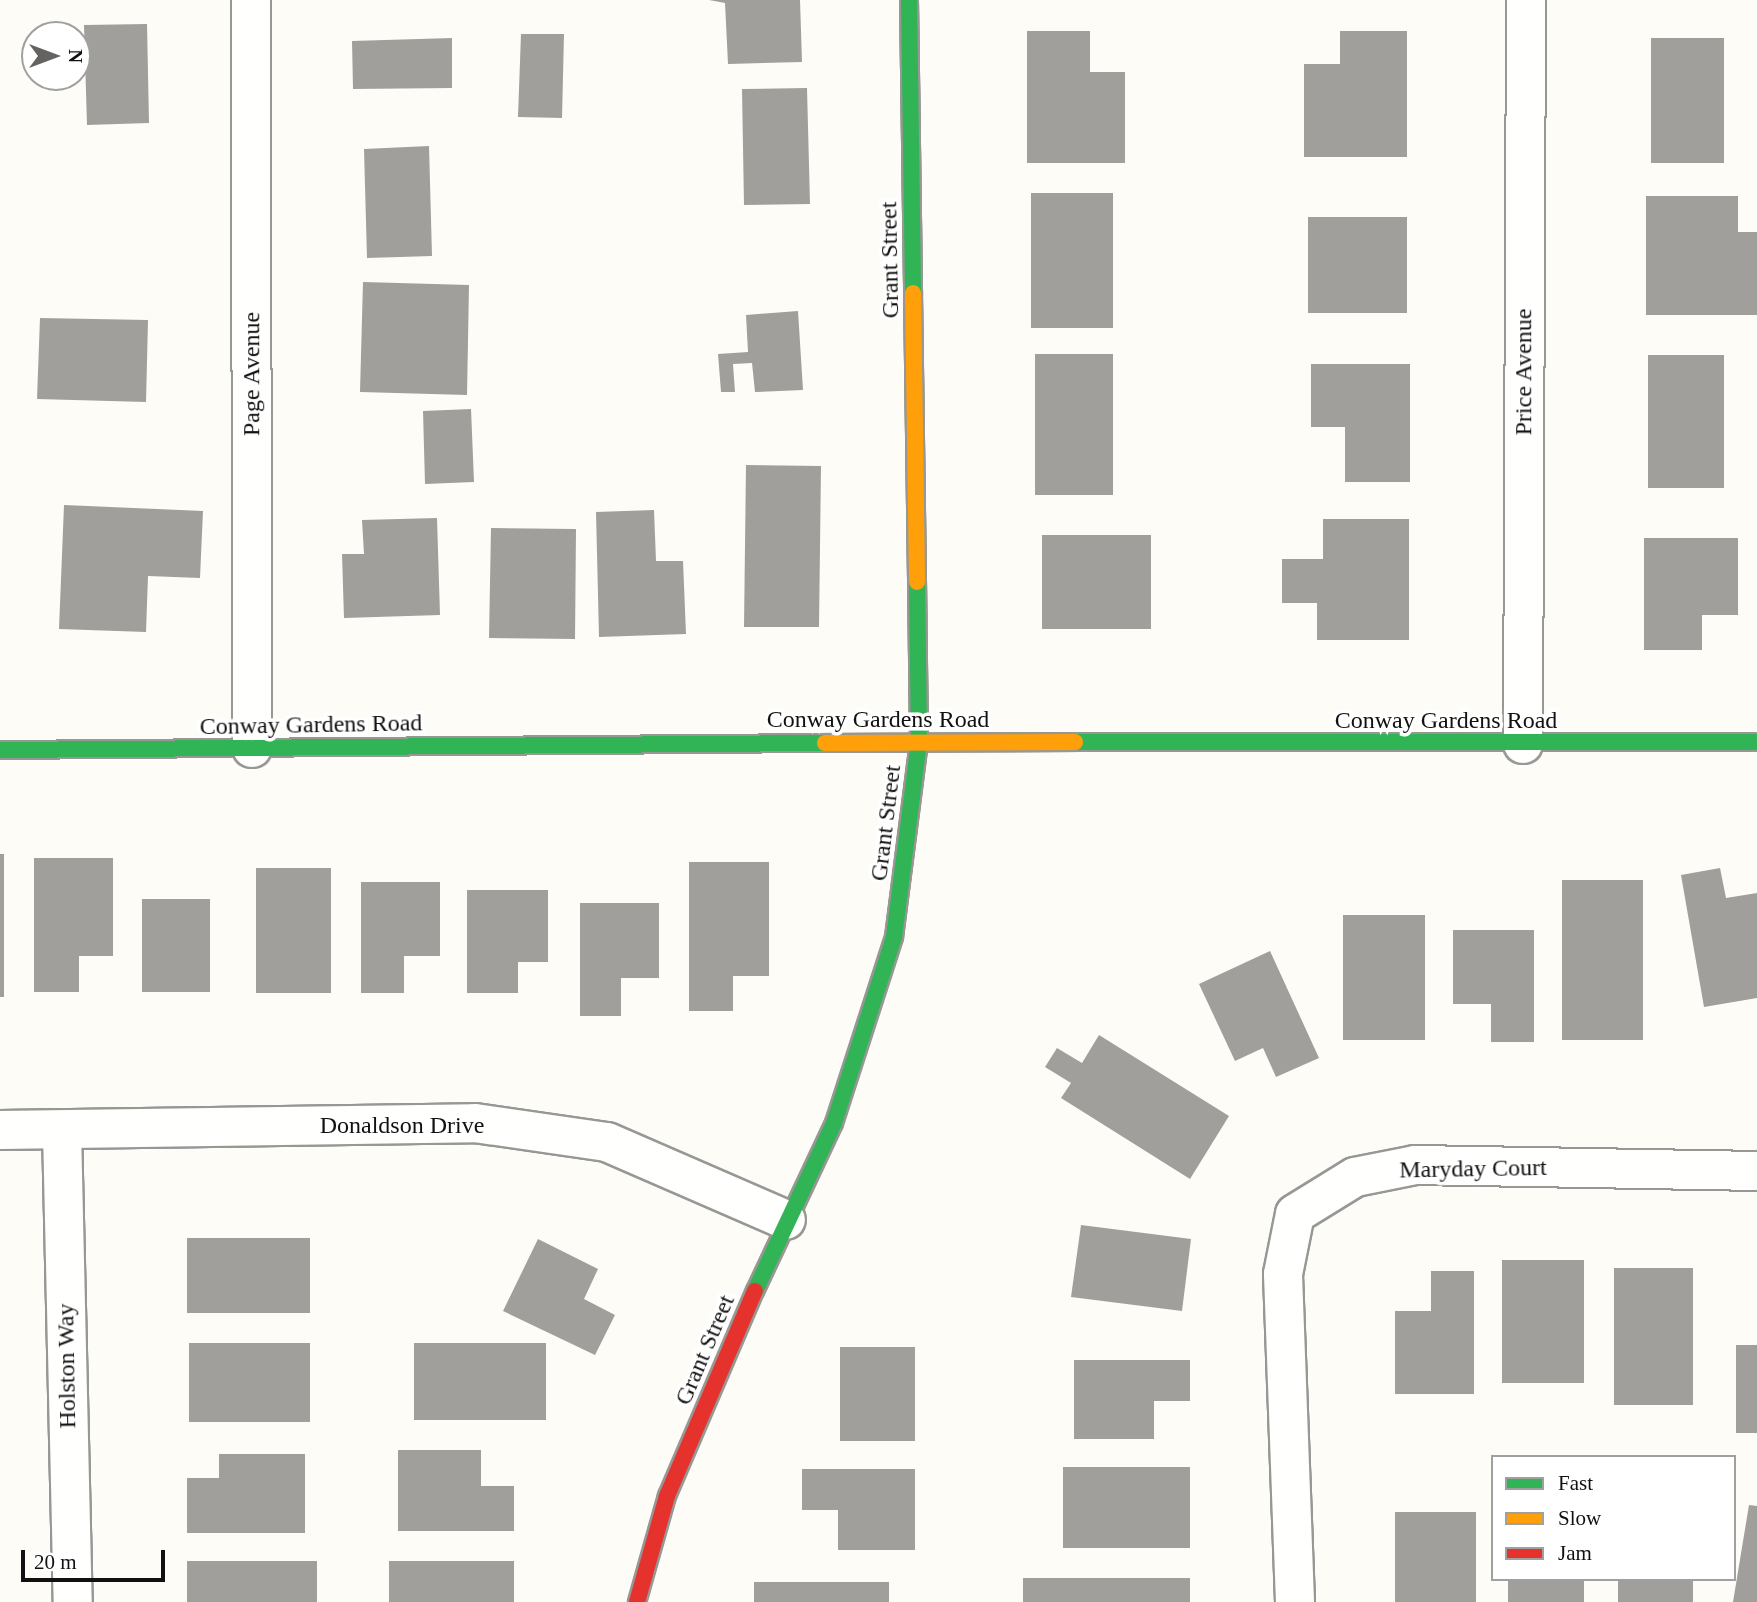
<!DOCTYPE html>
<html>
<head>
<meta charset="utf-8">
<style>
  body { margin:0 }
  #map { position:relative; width:1757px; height:1602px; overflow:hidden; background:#fdfcf7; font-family:Georgia,serif }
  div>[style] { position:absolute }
  .building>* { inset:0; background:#a19f9c }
  .roads { filter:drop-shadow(2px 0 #979795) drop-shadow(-2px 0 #979795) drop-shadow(0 2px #979795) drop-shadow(0 -2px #979795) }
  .street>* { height:38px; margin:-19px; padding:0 19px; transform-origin:19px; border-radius:19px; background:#fffffe }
  .fast>* { height:16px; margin:-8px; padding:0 8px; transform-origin:8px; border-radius:8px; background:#30b455 }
  .slow>* { height:16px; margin:-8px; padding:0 8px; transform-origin:8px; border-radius:8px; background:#ff9f0a }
  .jam>* { height:16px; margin:-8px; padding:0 8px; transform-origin:8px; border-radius:8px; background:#e5322d }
  span { translate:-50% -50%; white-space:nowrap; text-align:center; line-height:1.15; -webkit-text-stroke:7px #fff; paint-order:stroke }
  .street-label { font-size:24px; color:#111 }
  .legend { position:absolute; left:1491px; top:1455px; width:245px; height:126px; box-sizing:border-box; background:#fff; border:2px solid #a0a0a0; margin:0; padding:9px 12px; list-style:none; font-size:21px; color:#111 }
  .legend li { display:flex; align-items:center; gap:14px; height:35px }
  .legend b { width:35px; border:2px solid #a0a0a0 }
  .north { position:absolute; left:21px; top:21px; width:70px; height:70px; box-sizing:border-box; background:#fff; border:2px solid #a0a0a0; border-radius:50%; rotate:90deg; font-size:19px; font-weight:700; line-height:28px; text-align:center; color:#111 }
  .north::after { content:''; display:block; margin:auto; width:24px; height:32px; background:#646362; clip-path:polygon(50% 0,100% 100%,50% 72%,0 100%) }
  .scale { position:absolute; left:21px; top:1550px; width:144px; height:32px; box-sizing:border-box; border:4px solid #111; border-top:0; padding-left:9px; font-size:21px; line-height:24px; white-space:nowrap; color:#111; -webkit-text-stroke:5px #fff; paint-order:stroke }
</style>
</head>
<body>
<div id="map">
  <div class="building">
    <div style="clip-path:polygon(709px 0,800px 0,802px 62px,728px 64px,725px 3px)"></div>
    <div style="clip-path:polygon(147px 24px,149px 123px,87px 125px,84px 25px)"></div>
    <div style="clip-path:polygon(1027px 31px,1090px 31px,1090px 72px,1125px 72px,1125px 163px,1027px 163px)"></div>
    <div style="clip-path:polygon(1340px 31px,1407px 31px,1407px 157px,1304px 157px,1304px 64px,1340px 64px)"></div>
    <div style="clip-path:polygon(521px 34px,564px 34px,562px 118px,518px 117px)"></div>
    <div style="clip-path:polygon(452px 38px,452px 88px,353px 89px,352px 41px)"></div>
    <div style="clip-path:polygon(1651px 38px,1724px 38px,1724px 163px,1651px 163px)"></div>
    <div style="clip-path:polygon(807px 88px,810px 204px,744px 205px,742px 89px)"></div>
    <div style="clip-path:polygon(429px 146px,432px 256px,367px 258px,364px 149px)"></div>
    <div style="clip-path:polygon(1031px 193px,1113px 193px,1113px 328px,1031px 328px)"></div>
    <div style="clip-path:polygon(1646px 196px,1738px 196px,1738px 232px,1757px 232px,1757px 315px,1646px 315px)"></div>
    <div style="clip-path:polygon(1308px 217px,1407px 217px,1407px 313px,1308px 313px)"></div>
    <div style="clip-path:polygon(363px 282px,469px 285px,467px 395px,360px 392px)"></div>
    <div style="clip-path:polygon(798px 311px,803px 390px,755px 392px,752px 363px,733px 364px,735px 392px,721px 392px,718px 354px,748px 352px,746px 315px)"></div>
    <div style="clip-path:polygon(40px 318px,148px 320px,146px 402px,37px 399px)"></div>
    <div style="clip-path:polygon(1035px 354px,1113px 354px,1113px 495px,1035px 495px)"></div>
    <div style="clip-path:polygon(1648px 355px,1724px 355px,1724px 488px,1648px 488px)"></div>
    <div style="clip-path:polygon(1311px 364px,1410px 364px,1410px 482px,1345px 482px,1345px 427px,1311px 427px)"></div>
    <div style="clip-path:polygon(471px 409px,474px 482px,425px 484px,423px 411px)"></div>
    <div style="clip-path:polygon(746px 465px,821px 466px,819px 627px,744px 627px)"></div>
    <div style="clip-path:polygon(64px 505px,203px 511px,200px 578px,148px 576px,146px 632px,59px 629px)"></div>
    <div style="clip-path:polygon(654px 510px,656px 561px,683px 561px,686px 634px,599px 637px,596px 512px)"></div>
    <div style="clip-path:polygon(437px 518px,440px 615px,344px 618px,342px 554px,364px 554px,362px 520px)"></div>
    <div style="clip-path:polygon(1323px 519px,1409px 519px,1409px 640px,1317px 640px,1317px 603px,1282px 603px,1282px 559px,1323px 559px)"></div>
    <div style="clip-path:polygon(491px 528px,576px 529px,575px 639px,489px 638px)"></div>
    <div style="clip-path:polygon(1042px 535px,1151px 535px,1151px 629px,1042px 629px)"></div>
    <div style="clip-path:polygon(1644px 538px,1738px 538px,1738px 615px,1702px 615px,1702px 650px,1644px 650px)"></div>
    <div style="clip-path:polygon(0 854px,4px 854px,4px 997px,0 997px)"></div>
    <div style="clip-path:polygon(34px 858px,113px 858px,113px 956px,79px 956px,79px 992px,34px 992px)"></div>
    <div style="clip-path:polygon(689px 862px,769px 862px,769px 976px,733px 976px,733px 1011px,689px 1011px)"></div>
    <div style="clip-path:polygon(256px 868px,331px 868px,331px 993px,256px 993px)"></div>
    <div style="clip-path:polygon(1720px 868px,1726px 898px,1757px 893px,1757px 998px,1704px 1007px,1681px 875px)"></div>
    <div style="clip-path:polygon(1562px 880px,1643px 880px,1643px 1040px,1562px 1040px)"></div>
    <div style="clip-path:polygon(361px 882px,440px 882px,440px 956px,404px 956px,404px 993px,361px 993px)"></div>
    <div style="clip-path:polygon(467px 890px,548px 890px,548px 962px,518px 962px,518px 993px,467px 993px)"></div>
    <div style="clip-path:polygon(142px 899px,210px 899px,210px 992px,142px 992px)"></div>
    <div style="clip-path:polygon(580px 903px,659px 903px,659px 978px,621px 978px,621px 1016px,580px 1016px)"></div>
    <div style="clip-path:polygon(1343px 915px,1425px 915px,1425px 1040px,1343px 1040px)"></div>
    <div style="clip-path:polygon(1453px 930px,1534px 930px,1534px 1042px,1491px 1042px,1491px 1004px,1453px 1004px)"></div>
    <div style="clip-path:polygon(1270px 951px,1319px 1058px,1276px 1077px,1263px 1048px,1235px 1061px,1199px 984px)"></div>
    <div style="clip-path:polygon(1099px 1035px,1229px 1116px,1190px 1179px,1061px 1098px,1071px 1083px,1045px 1067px,1057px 1048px,1082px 1063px)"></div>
    <div style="clip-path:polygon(1081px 1225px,1191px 1239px,1182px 1311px,1071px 1297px)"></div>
    <div style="clip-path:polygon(187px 1238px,310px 1238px,310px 1313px,187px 1313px)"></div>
    <div style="clip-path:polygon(538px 1239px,598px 1269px,584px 1299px,615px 1315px,595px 1355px,503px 1311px)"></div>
    <div style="clip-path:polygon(1502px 1260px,1584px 1260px,1584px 1383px,1502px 1383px)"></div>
    <div style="clip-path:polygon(1614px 1268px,1693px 1268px,1693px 1405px,1614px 1405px)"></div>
    <div style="clip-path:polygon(1431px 1271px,1474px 1271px,1474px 1394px,1395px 1394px,1395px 1311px,1431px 1311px)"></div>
    <div style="clip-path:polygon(189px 1343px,310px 1343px,310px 1422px,189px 1422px)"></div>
    <div style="clip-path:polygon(414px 1343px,546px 1343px,546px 1420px,414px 1420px)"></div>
    <div style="clip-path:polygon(1736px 1345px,1757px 1345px,1757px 1433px,1736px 1433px)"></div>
    <div style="clip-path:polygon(840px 1347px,915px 1347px,915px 1441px,840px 1441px)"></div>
    <div style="clip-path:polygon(1074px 1360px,1190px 1360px,1190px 1401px,1154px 1401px,1154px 1439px,1074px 1439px)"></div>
    <div style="clip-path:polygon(398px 1450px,481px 1450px,481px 1486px,514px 1486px,514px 1531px,398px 1531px)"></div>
    <div style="clip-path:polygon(219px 1454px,305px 1454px,305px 1533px,187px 1533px,187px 1478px,219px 1478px)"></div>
    <div style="clip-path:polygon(1063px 1467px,1190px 1467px,1190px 1548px,1063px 1548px)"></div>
    <div style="clip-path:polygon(802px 1469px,915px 1469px,915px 1550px,838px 1550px,838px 1510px,802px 1510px)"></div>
    <div style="clip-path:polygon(1749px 1505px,1757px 1506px,1757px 1602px,1733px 1602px)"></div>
    <div style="clip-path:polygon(1395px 1512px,1476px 1512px,1476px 1602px,1395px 1602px)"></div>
    <div style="clip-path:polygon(187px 1561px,317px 1561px,317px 1602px,187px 1602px)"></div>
    <div style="clip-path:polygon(389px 1561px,514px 1561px,514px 1602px,389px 1602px)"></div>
    <div style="clip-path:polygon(1023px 1578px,1190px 1578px,1190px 1602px,1023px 1602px)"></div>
    <div style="clip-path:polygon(1508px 1579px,1584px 1579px,1584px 1602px,1508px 1602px)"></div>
    <div style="clip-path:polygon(1618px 1579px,1693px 1579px,1693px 1602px,1618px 1602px)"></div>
    <div style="clip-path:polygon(754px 1582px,889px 1582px,889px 1602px,754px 1602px)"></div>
  </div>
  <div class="roads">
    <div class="street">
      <div style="left:251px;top:0;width:748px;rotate:89.92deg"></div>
      <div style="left:1523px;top:744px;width:744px;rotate:-89.77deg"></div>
      <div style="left:0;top:1130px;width:475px;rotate:-0.8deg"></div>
      <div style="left:475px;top:1123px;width:133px;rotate:8.2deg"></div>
      <div style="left:607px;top:1142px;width:195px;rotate:23.5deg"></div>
      <div style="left:62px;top:1130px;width:472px;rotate:88.7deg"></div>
      <div style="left:1295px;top:1602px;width:328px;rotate:-92.1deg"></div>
      <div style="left:1283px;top:1274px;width:61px;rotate:-78.7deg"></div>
      <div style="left:1295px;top:1214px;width:70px;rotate:-31.7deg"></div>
      <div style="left:1355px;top:1177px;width:61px;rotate:-11.3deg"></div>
      <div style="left:1415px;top:1165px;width:342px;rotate:1deg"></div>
    </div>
    <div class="fast">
      <div style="left:909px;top:0;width:293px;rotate:89.2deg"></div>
      <div style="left:1075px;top:742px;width:682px"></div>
      <div style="left:0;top:750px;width:825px;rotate:-0.49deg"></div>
      <div style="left:755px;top:1291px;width:186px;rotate:-64.8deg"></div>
      <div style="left:834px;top:1123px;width:195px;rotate:-72.1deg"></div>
      <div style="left:894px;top:937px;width:197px;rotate:-82.7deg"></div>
      <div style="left:919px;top:742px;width:160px;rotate:-90.7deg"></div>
    </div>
    <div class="slow">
      <div style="left:913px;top:293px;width:289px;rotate:89.2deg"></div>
      <div style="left:825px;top:743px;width:250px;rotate:-0.2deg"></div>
    </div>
    <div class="jam">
      <div style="left:637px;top:1602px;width:110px;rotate:-74.2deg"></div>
      <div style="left:667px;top:1496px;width:223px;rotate:-66.8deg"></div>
    </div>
  </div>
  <div class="street-label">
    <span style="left:890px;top:260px;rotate:-91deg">Grant Street</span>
    <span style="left:1524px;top:372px;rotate:-90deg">Price Avenue</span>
    <span style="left:252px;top:374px;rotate:-90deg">Page Avenue</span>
    <span style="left:878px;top:720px">Conway Gardens Road</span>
    <span style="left:1446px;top:721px">Conway Gardens Road</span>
    <span style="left:311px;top:725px;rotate:-1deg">Conway Gardens Road</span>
    <span style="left:886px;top:823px;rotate:-83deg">Grant Street</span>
    <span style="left:402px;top:1126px">Donaldson Drive</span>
    <span style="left:1473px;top:1169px;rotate:-1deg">Maryday Court</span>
    <span style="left:705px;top:1350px;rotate:-67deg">Grant Street</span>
    <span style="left:67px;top:1366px;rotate:-91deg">Holston Way</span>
  </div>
  <ul class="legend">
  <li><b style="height:9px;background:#30b455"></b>Fast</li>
  <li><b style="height:9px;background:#ff9f0a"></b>Slow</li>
  <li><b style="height:9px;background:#e5322d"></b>Jam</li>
  </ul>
  <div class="north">N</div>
  <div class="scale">20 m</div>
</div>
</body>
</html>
